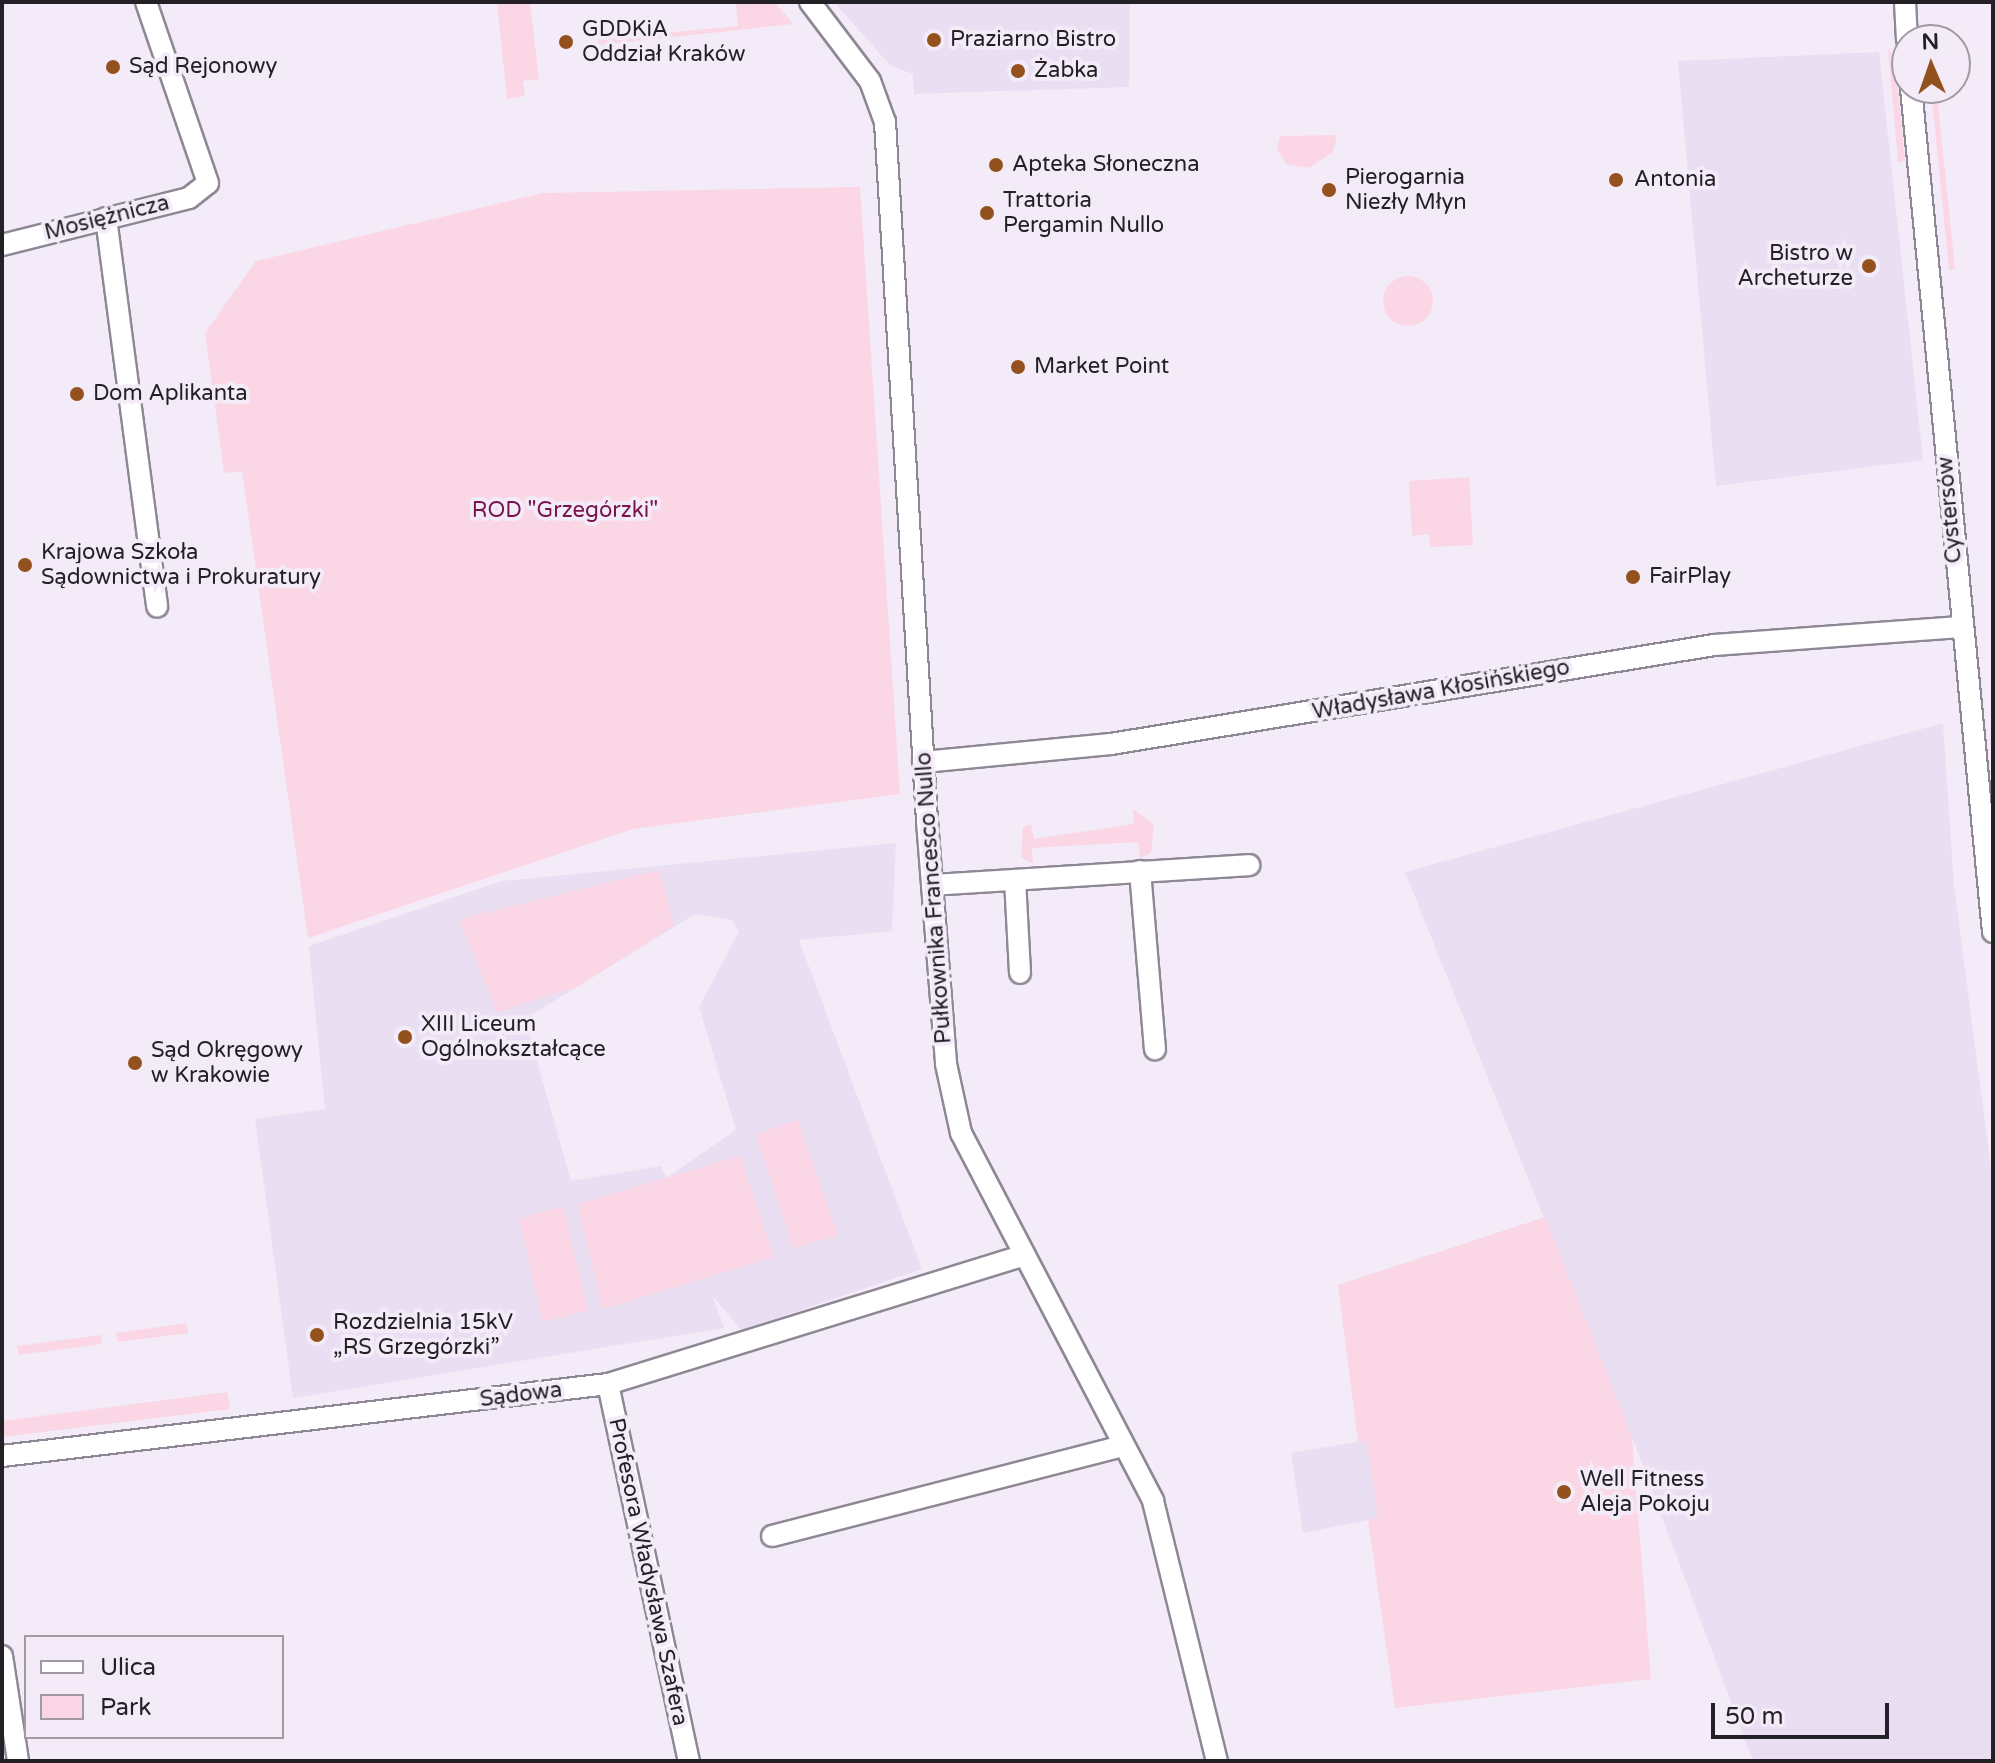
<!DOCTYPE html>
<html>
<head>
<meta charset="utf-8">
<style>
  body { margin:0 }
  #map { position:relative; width:1995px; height:1763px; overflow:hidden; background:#f4ebf9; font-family:"Varela Round",sans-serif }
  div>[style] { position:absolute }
  .built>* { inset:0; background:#eadef3 }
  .green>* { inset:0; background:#fbd6e4 }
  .round { border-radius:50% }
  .roads { filter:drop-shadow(2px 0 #8e8794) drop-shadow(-2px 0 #8e8794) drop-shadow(0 2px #8e8794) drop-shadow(0 -2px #8e8794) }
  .minor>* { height:20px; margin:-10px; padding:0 10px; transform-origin:10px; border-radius:10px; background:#fff }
  .dots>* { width:22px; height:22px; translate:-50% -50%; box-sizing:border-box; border:4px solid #f4ebf9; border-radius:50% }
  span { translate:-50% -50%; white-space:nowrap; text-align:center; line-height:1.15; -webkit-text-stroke:8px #f4ebf9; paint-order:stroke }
  .poi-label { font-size:22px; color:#242126 }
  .left { translate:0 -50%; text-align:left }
  .right { translate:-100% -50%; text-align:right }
  .street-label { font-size:22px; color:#242126 }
  .park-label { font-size:22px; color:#79134c }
  .frame { position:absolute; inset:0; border:4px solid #242126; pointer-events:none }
  .legend { position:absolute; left:24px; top:1635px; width:260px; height:104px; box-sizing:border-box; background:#f4ebf9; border:2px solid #a19aa5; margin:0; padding:10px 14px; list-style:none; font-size:24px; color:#242126 }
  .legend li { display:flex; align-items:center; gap:16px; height:40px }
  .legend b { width:40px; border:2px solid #a19aa5 }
  .north { position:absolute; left:1891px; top:24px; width:80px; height:80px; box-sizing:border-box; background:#f4ebf9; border:2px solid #a19aa5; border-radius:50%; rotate:358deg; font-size:22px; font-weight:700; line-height:32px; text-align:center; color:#242126 }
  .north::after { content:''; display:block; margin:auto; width:28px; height:36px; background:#93511e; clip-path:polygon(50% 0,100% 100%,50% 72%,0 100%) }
  .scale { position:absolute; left:1711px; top:1703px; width:178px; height:36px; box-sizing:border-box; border:4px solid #242126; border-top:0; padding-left:10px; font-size:24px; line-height:28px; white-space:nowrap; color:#242126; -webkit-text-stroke:6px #f4ebf9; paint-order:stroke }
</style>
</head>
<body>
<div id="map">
  <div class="built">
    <div style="clip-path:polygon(834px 2px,1130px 2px,1129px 87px,914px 94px,913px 74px,891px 66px)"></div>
    <div style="clip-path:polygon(1879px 52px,1923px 460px,1716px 486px,1678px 61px)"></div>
    <div style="clip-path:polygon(1943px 723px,1954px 885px,1993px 1184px,1993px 1761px,1753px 1761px,1632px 1437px,1405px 872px)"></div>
    <div style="clip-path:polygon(evenodd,896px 843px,892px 931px,799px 940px,922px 1269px,741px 1330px,712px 1295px,724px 1328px,293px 1398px,255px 1119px,325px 1109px,309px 946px,502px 881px,896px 843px,695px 914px,732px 920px,739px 931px,699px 1007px,736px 1130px,666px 1178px,661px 1166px,571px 1181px,525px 1019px,695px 914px)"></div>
    <div style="clip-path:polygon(1367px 1440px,1378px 1518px,1303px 1533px,1291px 1453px)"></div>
  </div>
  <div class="green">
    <div style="clip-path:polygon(497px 2px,530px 2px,539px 79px,523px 81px,525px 96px,507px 99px)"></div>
    <div style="clip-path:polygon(736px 2px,775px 2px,793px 24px,599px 45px,598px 39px,738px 26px)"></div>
    <div style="clip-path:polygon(1888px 48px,1895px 58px,1905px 161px,1898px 162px)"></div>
    <div style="clip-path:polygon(1937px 94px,1955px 269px,1949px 270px,1932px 98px)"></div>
    <div style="clip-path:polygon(1337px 135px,1333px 152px,1309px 168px,1286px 164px,1277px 148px,1280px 136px)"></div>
    <div style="clip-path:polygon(860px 187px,900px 794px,633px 829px,308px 938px,242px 471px,224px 473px,205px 333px,256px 261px,543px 193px)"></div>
    <div class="round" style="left:1383px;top:276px;width:50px;height:50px"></div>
    <div style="clip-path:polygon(1469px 477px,1473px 545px,1430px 547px,1429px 534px,1412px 536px,1409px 481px)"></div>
    <div style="clip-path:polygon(1133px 809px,1154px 824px,1151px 853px,1140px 858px,1138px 842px,1032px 848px,1033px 864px,1021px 857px,1023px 827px,1031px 824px,1034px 839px,1134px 824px)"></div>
    <div style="clip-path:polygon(659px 870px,674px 926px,577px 987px,497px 1012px,459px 919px)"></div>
    <div style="clip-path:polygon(798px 1120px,838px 1236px,793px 1248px,756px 1134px)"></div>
    <div style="clip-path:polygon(740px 1156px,774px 1257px,603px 1309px,577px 1204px)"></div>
    <div style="clip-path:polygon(563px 1206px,588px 1310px,543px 1322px,519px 1219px)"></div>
    <div style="clip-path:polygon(1545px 1217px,1632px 1437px,1651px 1679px,1395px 1708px,1368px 1520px,1378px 1517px,1367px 1441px,1358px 1442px,1338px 1285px)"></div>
    <div style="clip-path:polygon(187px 1323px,188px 1333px,118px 1342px,116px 1333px)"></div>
    <div style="clip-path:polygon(101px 1335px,102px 1344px,19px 1355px,17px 1346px)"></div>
    <div style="clip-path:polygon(227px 1392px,230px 1409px,2px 1437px,2px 1421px)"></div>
  </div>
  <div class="roads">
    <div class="minor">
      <div style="left:810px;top:2px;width:99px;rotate:52.8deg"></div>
      <div style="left:870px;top:81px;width:44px;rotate:69.9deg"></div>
      <div style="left:885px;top:122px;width:700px;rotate:86.56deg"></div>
      <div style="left:927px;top:821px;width:244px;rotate:85.5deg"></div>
      <div style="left:946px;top:1064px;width:71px;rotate:77.7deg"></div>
      <div style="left:961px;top:1133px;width:415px;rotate:62.4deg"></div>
      <div style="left:1153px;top:1501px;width:268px;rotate:76.2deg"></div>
      <div style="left:1905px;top:2px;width:38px;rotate:87deg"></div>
      <div style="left:1911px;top:88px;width:848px;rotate:84.45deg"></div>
      <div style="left:106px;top:218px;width:392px;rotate:82.5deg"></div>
      <div style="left:2px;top:245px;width:193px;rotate:-14.1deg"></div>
      <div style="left:189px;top:198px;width:24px;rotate:-38deg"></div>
      <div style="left:208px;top:183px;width:191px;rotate:-108.9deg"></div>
      <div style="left:923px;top:762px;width:189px;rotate:-5.5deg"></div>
      <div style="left:1111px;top:744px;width:611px;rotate:-9.32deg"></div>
      <div style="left:1714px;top:645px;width:247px;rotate:-4.2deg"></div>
      <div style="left:1140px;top:871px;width:179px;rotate:85.2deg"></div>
      <div style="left:1015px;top:880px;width:93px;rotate:86.9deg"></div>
      <div style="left:932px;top:885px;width:318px;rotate:-3.6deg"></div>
      <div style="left:608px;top:1384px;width:386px;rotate:77.9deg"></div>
      <div style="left:2px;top:1456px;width:610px;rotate:-6.78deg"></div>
      <div style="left:608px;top:1384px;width:436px;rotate:-17.2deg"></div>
      <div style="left:772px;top:1536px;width:362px;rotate:-14.4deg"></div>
      <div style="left:2px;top:1656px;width:106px;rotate:81.3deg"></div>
    </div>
  </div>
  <div class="dots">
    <div style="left:934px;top:40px;background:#93511e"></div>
    <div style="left:566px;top:42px;background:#93511e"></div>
    <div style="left:113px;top:67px;background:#93511e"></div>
    <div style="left:1018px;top:71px;background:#93511e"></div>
    <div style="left:996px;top:165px;background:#93511e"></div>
    <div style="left:1616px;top:180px;background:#93511e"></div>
    <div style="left:1329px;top:190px;background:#93511e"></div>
    <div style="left:987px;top:213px;background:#93511e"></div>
    <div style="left:1869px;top:266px;background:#93511e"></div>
    <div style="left:1018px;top:367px;background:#93511e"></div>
    <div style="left:77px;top:394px;background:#93511e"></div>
    <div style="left:25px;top:565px;background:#93511e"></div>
    <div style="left:1633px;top:577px;background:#93511e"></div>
    <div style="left:405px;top:1037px;background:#93511e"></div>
    <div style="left:135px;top:1063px;background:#93511e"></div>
    <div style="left:317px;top:1335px;background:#93511e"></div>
    <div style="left:1564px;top:1492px;background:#93511e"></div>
  </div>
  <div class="poi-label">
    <span class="left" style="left:582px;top:42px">GDDKiA<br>Oddział Kraków</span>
    <span class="left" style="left:950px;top:40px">Praziarno Bistro</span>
    <span class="left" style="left:129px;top:67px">Sąd Rejonowy</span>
    <span class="left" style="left:1034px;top:71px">Żabka</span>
    <span class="left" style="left:1012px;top:165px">Apteka Słoneczna</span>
    <span class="left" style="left:1345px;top:190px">Pierogarnia<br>Niezły Młyn</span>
    <span class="left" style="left:1634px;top:180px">Antonia</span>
    <span class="left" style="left:1003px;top:213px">Trattoria<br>Pergamin Nullo</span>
    <span class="right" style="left:1853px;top:266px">Bistro w<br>Archeturze</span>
    <span class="left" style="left:1034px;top:367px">Market Point</span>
    <span class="left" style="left:93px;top:394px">Dom Aplikanta</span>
    <span class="left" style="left:41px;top:565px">Krajowa Szkoła<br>Sądownictwa i Prokuratury</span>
    <span class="left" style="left:1649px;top:577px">FairPlay</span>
    <span class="left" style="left:421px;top:1037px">XIII Liceum<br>Ogólnokształcące</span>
    <span class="left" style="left:151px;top:1063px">Sąd Okręgowy<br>w Krakowie</span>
    <span class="left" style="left:333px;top:1335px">Rozdzielnia 15kV<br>„RS Grzegórzki”</span>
    <span class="left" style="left:1580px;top:1492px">Well Fitness<br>Aleja Pokoju</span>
  </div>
  <div class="street-label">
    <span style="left:107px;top:218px;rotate:-14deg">Mosiężnicza</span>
    <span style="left:1950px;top:510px;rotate:-95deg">Cystersów</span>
    <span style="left:1441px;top:690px;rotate:-10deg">Władysława Kłosińskiego</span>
    <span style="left:934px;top:898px;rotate:-94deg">Pułkownika Francesco Nullo</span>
    <span style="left:521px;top:1395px;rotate:-7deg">Sądowa</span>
    <span style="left:648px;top:1572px;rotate:78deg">Profesora Władysława Szafera</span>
  </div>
  <div class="park-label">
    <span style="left:565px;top:511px">ROD "Grzegórzki"</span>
  </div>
  <div class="frame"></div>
  <ul class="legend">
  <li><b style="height:10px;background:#fff"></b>Ulica</li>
  <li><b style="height:22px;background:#fbd6e4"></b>Park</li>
  </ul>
  <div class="north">N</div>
  <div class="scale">50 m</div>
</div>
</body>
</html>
